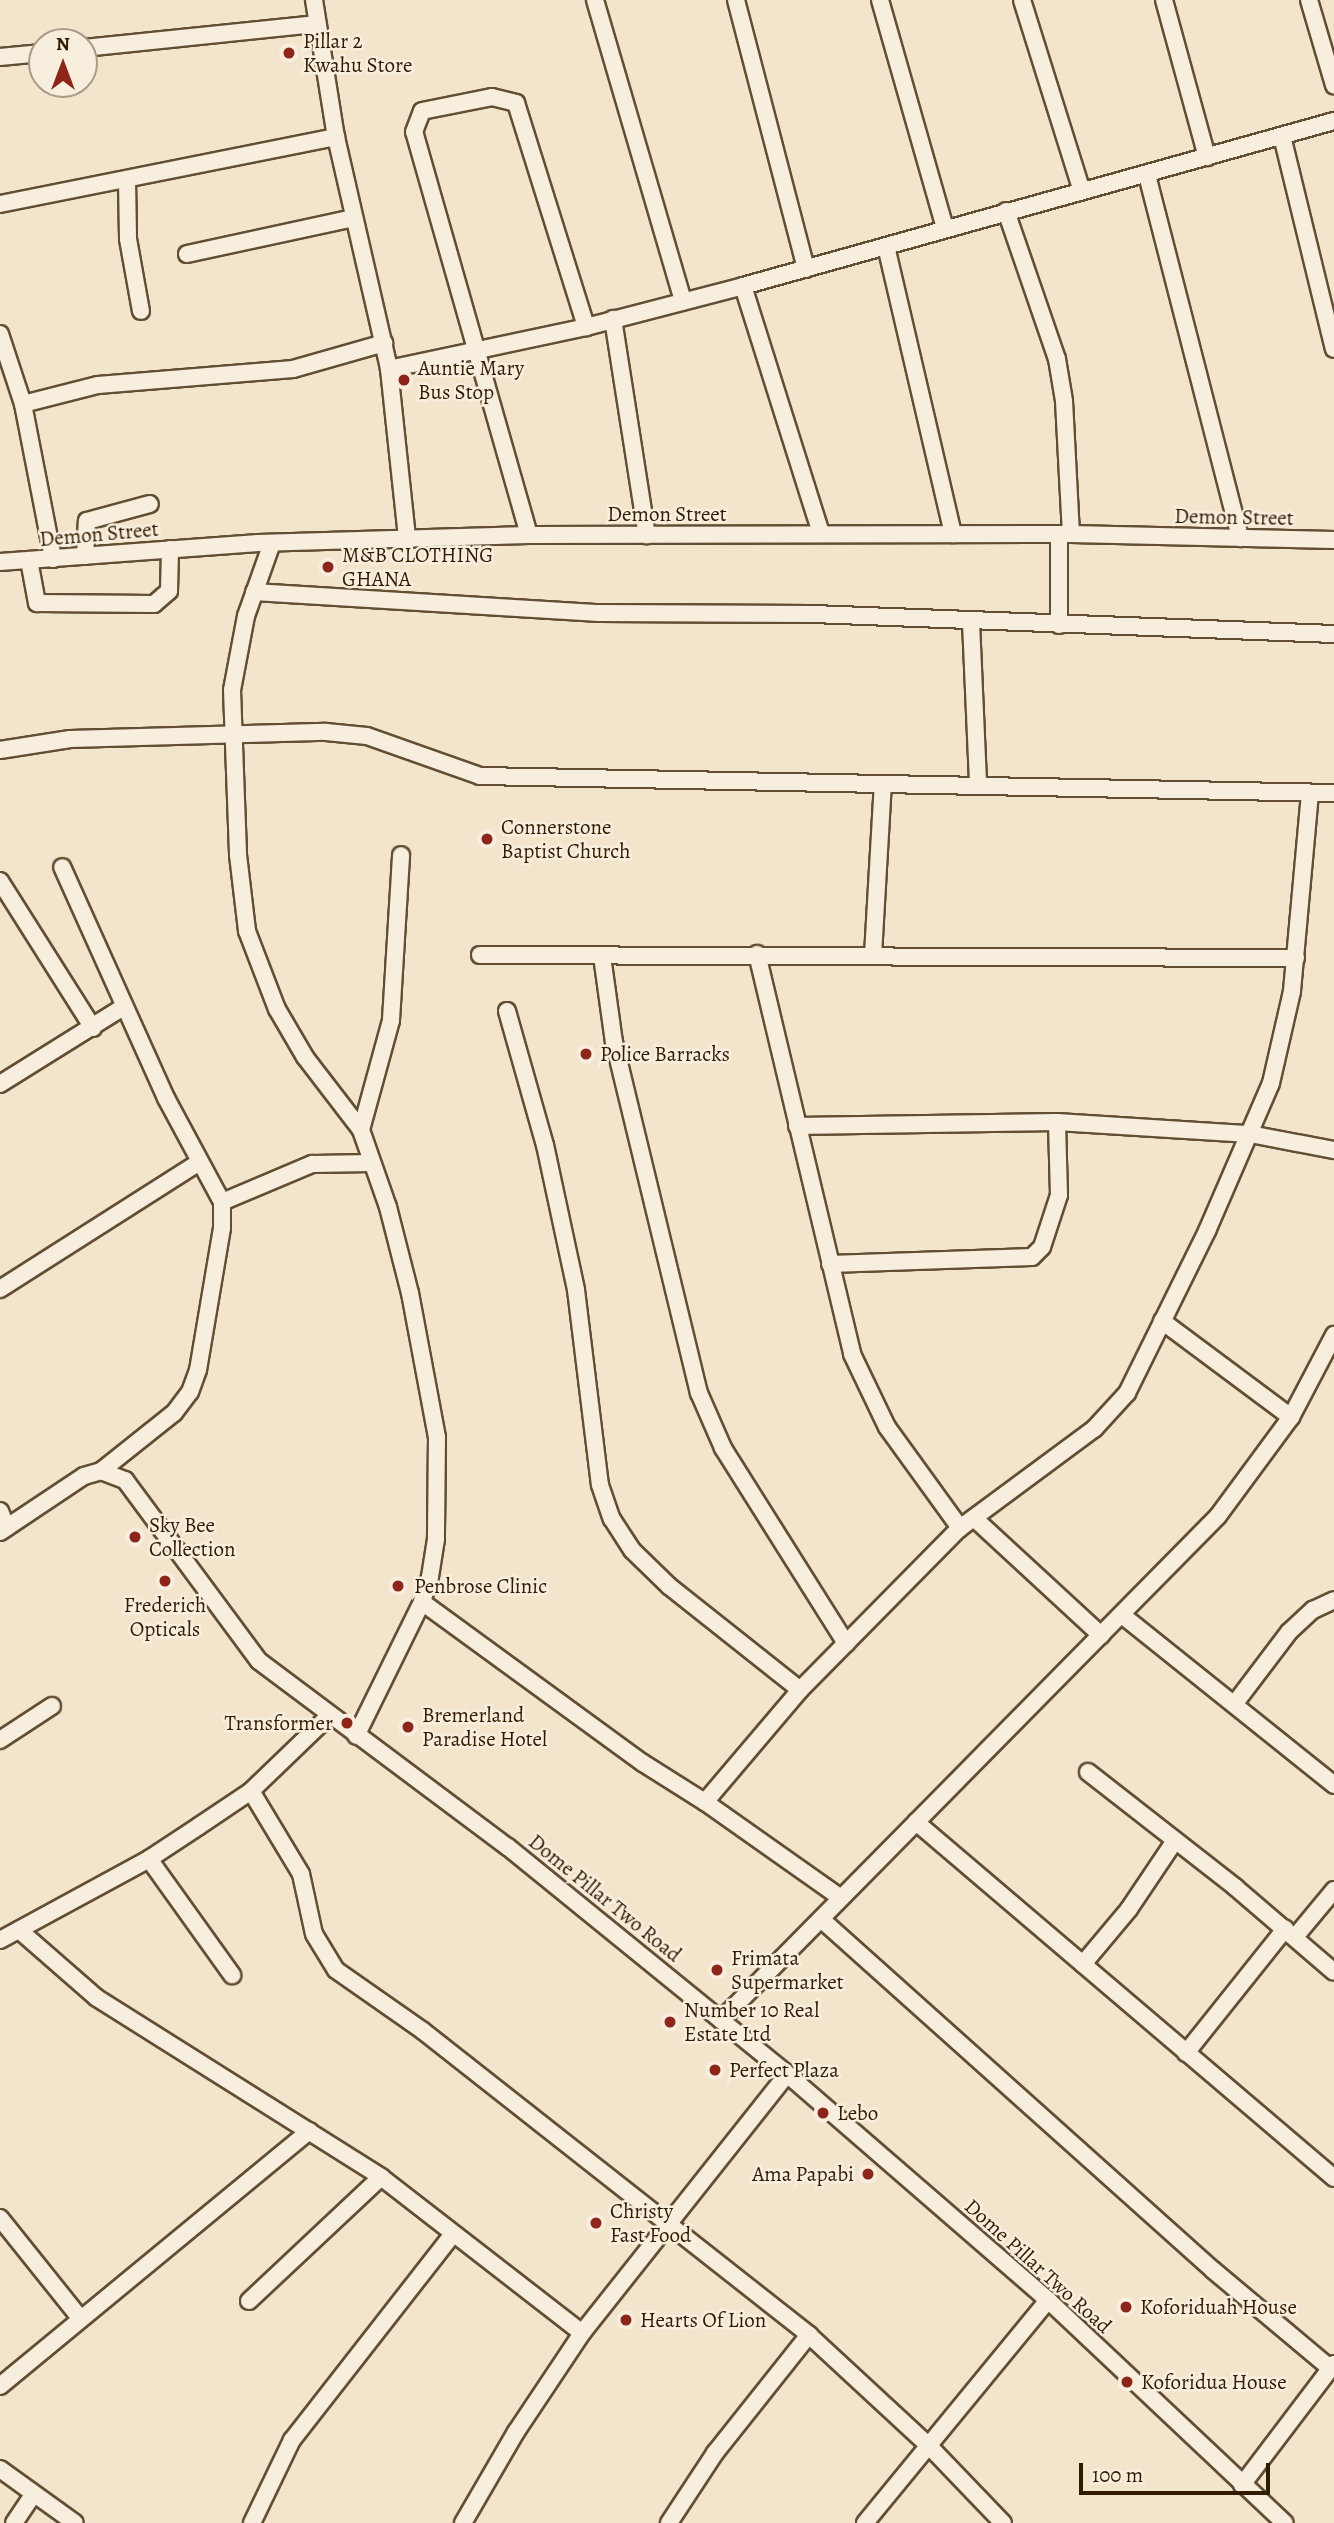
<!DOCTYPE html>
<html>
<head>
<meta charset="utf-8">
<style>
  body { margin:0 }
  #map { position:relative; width:1334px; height:2523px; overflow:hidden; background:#f3e5cc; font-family:Alegreya,serif }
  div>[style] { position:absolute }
  .roads { filter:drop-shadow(2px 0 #624e33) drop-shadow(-2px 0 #624e33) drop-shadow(0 2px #624e33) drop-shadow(0 -2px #624e33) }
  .minor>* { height:16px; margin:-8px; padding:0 8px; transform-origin:8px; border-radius:8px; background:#f7eede }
  .dots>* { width:19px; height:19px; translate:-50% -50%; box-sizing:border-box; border:4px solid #f7eede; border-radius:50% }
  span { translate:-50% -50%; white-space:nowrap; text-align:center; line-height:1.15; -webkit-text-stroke:5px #f7eede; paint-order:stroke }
  .poi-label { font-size:21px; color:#321c00 }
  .left { translate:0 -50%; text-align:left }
  .right { translate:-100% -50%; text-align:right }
  .street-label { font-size:21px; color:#321c00 }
  .north { position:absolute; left:28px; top:28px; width:70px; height:70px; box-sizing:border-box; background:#f7eede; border:2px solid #a89a85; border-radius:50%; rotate:0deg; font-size:19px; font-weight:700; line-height:28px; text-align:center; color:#321c00 }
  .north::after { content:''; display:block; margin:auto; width:24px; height:32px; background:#8f2418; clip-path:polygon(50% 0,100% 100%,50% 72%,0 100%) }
  .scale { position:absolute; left:1079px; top:2463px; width:191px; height:32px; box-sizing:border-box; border:4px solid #321c00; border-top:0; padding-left:9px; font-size:21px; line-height:24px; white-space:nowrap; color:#321c00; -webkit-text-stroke:5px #f7eede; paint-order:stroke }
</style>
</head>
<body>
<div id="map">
  <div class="roads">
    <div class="minor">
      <div style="left:314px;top:0;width:139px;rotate:80.9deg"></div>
      <div style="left:336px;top:137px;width:238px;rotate:77.1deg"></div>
      <div style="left:389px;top:369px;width:170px;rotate:83.9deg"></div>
      <div style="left:595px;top:0;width:314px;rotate:73.7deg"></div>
      <div style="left:736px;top:0;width:278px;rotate:75.4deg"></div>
      <div style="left:880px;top:0;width:237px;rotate:74.1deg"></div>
      <div style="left:1022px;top:0;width:200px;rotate:72.6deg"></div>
      <div style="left:1164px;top:0;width:163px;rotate:74.7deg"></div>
      <div style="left:1309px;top:0;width:89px;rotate:73.6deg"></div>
      <div style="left:84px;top:48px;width:232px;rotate:-5.9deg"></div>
      <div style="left:0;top:57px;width:42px;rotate:-5.4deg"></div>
      <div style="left:1282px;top:136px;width:219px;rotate:76.3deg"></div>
      <div style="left:1147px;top:175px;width:375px;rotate:75.6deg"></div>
      <div style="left:127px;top:180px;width:59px;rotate:89deg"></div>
      <div style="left:128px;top:239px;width:73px;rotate:79.8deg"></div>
      <div style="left:0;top:204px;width:343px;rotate:-11.3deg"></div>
      <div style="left:1006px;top:211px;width:157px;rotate:71deg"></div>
      <div style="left:1057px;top:359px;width:43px;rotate:80.5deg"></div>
      <div style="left:1064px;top:401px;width:133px;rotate:87deg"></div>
      <div style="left:886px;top:246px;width:296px;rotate:76.9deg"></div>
      <div style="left:187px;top:254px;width:171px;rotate:-12.2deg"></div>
      <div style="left:743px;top:286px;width:260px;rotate:72.5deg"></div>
      <div style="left:613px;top:319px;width:219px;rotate:81.1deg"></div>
      <div style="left:0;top:334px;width:74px;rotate:71.8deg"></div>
      <div style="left:23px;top:404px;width:158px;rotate:79deg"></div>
      <div style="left:389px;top:369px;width:201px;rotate:-12deg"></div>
      <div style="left:586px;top:327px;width:162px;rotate:-14.6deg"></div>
      <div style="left:743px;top:286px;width:614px;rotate:-15.6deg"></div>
      <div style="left:23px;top:404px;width:77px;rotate:-14.2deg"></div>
      <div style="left:98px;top:385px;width:196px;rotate:-4.7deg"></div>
      <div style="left:293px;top:369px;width:95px;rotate:-15.9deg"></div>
      <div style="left:529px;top:535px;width:419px;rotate:-105.9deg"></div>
      <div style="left:414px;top:132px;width:22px;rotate:-69deg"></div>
      <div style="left:422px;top:111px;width:71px;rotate:-11.3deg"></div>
      <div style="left:492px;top:97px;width:25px;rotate:14deg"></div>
      <div style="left:516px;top:103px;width:235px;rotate:72.6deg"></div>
      <div style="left:1059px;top:535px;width:90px;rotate:90deg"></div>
      <div style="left:272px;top:543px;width:77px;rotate:109.6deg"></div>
      <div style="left:246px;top:616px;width:75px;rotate:100.7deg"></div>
      <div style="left:232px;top:690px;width:165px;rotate:87.9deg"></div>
      <div style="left:238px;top:855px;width:77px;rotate:83.2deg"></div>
      <div style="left:247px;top:931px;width:84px;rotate:69deg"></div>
      <div style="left:277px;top:1009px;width:56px;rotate:59.7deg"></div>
      <div style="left:305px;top:1057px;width:92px;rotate:52.5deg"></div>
      <div style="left:361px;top:1130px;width:82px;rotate:70.7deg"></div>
      <div style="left:388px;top:1207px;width:89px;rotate:75.7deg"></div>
      <div style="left:410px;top:1293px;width:147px;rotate:79.4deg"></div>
      <div style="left:437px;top:1437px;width:102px;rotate:90.6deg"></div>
      <div style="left:436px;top:1539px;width:38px;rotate:99deg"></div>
      <div style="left:430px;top:1577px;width:26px;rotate:108deg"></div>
      <div style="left:422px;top:1602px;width:149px;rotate:116.2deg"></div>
      <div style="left:85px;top:556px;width:35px;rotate:-87deg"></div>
      <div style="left:87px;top:521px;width:65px;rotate:-15.1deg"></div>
      <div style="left:29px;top:560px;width:44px;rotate:79.5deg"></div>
      <div style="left:37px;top:603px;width:117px;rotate:0.5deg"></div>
      <div style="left:154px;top:604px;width:20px;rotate:-41deg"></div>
      <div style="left:169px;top:591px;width:42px;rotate:-88.6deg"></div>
      <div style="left:0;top:562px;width:259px;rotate:-4.2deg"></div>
      <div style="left:258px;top:543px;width:271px;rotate:-1.7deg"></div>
      <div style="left:529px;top:535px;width:542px;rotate:-0.11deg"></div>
      <div style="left:1071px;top:534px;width:263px;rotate:1.3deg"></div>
      <div style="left:254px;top:592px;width:346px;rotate:3.5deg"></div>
      <div style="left:599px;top:613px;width:214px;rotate:0.3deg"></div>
      <div style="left:813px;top:614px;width:521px;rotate:2.2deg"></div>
      <div style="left:971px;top:622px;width:162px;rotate:87.5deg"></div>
      <div style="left:0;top:750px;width:71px;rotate:-8.9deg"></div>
      <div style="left:70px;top:739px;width:256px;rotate:-1.6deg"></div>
      <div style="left:326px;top:732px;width:41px;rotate:5.6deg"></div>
      <div style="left:367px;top:736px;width:120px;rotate:19.5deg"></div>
      <div style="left:480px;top:776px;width:854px;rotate:1.14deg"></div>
      <div style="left:0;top:881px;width:174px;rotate:57.7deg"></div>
      <div style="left:757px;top:954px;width:411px;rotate:76.6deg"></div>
      <div style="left:852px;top:1354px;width:81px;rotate:64.4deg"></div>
      <div style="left:887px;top:1427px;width:125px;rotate:54.1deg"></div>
      <div style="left:480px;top:955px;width:816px;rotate:0.21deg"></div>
      <div style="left:873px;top:955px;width:171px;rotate:-86.7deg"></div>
      <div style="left:602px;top:956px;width:87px;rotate:82.1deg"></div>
      <div style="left:614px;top:1042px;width:361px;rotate:76.4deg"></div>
      <div style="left:699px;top:1393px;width:60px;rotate:66.4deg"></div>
      <div style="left:723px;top:1448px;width:231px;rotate:57.8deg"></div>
      <div style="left:507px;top:1011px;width:139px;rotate:74.2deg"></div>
      <div style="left:545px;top:1145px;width:148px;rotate:77.9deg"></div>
      <div style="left:576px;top:1290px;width:196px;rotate:83deg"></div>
      <div style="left:600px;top:1485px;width:36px;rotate:71deg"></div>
      <div style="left:612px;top:1519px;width:37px;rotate:57deg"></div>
      <div style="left:632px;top:1550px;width:52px;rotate:44.2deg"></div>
      <div style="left:669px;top:1586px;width:167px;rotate:38.4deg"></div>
      <div style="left:0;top:1084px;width:145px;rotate:-32deg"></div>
      <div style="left:797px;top:1126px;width:260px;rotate:-0.9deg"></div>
      <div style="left:1057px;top:1122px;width:193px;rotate:3.6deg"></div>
      <div style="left:1250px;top:1134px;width:86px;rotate:10.8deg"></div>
      <div style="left:361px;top:1130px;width:114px;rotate:-74.7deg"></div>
      <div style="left:391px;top:1020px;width:165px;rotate:-86.5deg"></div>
      <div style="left:222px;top:1202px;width:98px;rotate:-22.9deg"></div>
      <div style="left:312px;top:1164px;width:60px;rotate:-1deg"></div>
      <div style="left:830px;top:1264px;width:202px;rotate:-2deg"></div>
      <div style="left:1032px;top:1257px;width:14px;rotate:-45deg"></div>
      <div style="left:1042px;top:1247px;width:55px;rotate:-71.9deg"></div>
      <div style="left:1059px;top:1195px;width:73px;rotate:-91.6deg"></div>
      <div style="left:0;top:1289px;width:235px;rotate:-32.5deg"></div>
      <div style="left:1162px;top:1321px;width:161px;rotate:36.7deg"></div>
      <div style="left:101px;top:1471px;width:26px;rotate:21deg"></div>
      <div style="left:125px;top:1480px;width:225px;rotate:53.5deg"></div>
      <div style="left:259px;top:1661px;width:311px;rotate:36.8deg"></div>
      <div style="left:508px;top:1847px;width:360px;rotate:39.1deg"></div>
      <div style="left:787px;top:2074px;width:345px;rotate:40.9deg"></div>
      <div style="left:1048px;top:2300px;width:325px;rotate:43.3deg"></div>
      <div style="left:0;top:1511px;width:18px;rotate:68deg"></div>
      <div style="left:974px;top:1518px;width:173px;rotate:42.7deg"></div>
      <div style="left:0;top:1532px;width:101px;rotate:-33.7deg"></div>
      <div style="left:84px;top:1476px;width:18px;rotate:-16deg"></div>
      <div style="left:101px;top:1471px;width:93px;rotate:-38.5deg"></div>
      <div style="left:174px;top:1413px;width:26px;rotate:-53deg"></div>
      <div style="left:190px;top:1392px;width:23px;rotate:-70deg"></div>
      <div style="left:198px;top:1370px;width:144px;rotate:-80.4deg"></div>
      <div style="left:222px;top:1228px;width:26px;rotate:-90deg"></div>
      <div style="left:222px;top:1202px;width:118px;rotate:-118.3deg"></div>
      <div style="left:166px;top:1098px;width:253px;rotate:-114.2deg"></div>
      <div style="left:422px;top:1602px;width:273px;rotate:36.1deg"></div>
      <div style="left:643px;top:1763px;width:73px;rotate:32.2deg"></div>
      <div style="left:705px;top:1802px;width:147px;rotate:-49.7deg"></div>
      <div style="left:800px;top:1690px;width:228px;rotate:-45.4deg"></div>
      <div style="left:960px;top:1528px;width:167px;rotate:-36.5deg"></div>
      <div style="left:1094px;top:1429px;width:49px;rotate:-47.5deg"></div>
      <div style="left:1127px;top:1393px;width:181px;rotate:-63.7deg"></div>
      <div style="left:1207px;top:1231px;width:161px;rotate:-66.6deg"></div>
      <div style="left:1271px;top:1083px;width:94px;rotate:-77.1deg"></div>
      <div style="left:1292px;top:991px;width:199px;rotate:-84.8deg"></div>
      <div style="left:1122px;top:1615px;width:272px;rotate:38.7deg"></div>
      <div style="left:1236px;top:1702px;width:88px;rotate:-52.9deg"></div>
      <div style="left:1289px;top:1632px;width:33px;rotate:-43deg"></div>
      <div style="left:1313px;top:1610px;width:23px;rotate:-25deg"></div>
      <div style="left:0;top:1740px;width:62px;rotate:-33.2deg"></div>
      <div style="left:1088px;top:1772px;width:187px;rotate:38deg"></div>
      <div style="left:1235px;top:1887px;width:130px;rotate:40.6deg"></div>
      <div style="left:251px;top:1791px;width:97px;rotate:58.9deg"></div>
      <div style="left:301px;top:1874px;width:61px;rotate:77.8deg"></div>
      <div style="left:314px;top:1934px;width:42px;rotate:58.6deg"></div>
      <div style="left:336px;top:1970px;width:106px;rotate:35deg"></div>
      <div style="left:423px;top:2031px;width:491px;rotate:38.2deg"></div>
      <div style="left:809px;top:2335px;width:166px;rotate:42.8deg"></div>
      <div style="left:931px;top:2448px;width:104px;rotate:46.2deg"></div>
      <div style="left:705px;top:1802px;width:166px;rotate:35.2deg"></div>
      <div style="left:916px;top:1822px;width:549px;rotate:40.42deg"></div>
      <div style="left:149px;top:1859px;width:143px;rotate:54.4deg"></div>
      <div style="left:821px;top:1919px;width:526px;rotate:41.84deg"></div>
      <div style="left:1213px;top:2270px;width:154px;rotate:40deg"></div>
      <div style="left:19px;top:1930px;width:103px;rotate:41.1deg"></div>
      <div style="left:97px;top:1998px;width:336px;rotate:32.2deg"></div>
      <div style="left:381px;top:2177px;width:254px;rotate:37.8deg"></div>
      <div style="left:1295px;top:1937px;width:61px;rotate:-50.3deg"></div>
      <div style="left:0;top:1940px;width:170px;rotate:-28.5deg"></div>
      <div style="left:149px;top:1859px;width:60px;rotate:-33.4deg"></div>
      <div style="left:199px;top:1826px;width:63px;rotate:-33.9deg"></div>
      <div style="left:251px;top:1791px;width:108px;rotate:-43.9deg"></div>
      <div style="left:1083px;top:1964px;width:72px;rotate:-50.1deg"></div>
      <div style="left:1129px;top:1909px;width:81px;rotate:-56.1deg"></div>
      <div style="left:721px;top:2020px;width:708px;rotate:-45.4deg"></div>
      <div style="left:1218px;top:1516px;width:123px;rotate:-53.6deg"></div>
      <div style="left:1291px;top:1417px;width:93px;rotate:-62.3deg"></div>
      <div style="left:1186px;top:2053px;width:159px;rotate:-51.4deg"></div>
      <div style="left:0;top:2218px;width:128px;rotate:51.3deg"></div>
      <div style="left:249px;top:2301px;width:181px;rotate:-43.2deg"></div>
      <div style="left:0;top:2386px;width:401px;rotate:-39.5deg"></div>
      <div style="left:0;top:2469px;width:92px;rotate:35.8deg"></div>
      <div style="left:1242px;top:2485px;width:152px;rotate:-52.8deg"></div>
      <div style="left:14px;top:2523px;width:34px;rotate:-56deg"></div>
      <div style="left:252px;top:2523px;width:92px;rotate:-64.3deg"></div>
      <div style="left:292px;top:2440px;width:261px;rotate:-52deg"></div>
      <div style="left:463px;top:2523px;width:105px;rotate:-59.8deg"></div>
      <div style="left:516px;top:2432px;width:119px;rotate:-56.3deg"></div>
      <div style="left:582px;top:2333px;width:330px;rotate:-51.6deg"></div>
      <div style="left:669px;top:2523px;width:84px;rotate:-56.7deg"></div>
      <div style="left:715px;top:2453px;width:151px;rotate:-51.5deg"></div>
      <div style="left:865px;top:2523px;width:288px;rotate:-50.6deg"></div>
    </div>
  </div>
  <div class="dots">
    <div style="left:289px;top:53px;background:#8f2418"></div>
    <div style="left:404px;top:380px;background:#8f2418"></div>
    <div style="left:328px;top:567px;background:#8f2418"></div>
    <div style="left:487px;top:839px;background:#8f2418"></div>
    <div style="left:586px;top:1054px;background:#8f2418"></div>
    <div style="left:135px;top:1537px;background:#8f2418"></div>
    <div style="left:165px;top:1581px;background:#8f2418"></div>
    <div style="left:398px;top:1586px;background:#8f2418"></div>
    <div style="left:347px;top:1723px;background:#8f2418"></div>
    <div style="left:408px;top:1727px;background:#8f2418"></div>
    <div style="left:717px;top:1970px;background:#8f2418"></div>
    <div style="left:670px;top:2022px;background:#8f2418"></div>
    <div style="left:715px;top:2070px;background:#8f2418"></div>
    <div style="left:823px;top:2113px;background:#8f2418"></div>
    <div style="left:868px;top:2174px;background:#8f2418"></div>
    <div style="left:596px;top:2223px;background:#8f2418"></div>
    <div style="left:1126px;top:2307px;background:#8f2418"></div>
    <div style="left:626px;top:2320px;background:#8f2418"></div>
    <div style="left:1127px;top:2382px;background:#8f2418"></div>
  </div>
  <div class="poi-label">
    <span class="left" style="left:303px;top:53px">Pillar 2<br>Kwahu Store</span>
    <span class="left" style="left:418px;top:380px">Auntie Mary<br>Bus Stop</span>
    <span class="left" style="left:342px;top:567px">M&amp;B CLOTHING<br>GHANA</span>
    <span class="left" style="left:501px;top:839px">Connerstone<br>Baptist Church</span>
    <span class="left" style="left:600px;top:1054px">Police Barracks</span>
    <span class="left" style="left:149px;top:1537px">Sky Bee<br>Collection</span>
    <span class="left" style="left:414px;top:1586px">Penbrose Clinic</span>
    <span style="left:165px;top:1617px">Frederich<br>Opticals</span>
    <span class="left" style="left:422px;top:1727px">Bremerland<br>Paradise Hotel</span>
    <span class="right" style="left:333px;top:1723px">Transformer</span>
    <span class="left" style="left:731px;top:1970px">Frimata<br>Supermarket</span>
    <span class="left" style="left:684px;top:2022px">Number 10 Real<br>Estate Ltd</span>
    <span class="left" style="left:729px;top:2070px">Perfect Plaza</span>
    <span class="left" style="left:837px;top:2113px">Lebo</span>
    <span class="right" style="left:854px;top:2174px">Ama Papabi</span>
    <span class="left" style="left:610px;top:2223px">Christy<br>Fast Food</span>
    <span class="left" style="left:1140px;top:2307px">Koforiduah House</span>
    <span class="left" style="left:640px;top:2320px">Hearts Of Lion</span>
    <span class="left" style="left:1141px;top:2382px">Koforidua House</span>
  </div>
  <div class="street-label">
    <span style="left:667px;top:514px">Demon Street</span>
    <span style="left:1234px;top:517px;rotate:1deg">Demon Street</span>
    <span style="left:99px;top:534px;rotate:-5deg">Demon Street</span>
    <span style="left:605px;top:1898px;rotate:39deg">Dome Pillar Two Road</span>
    <span style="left:1038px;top:2266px;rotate:42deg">Dome Pillar Two Road</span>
  </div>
  <div class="north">N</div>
  <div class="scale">100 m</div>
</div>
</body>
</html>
